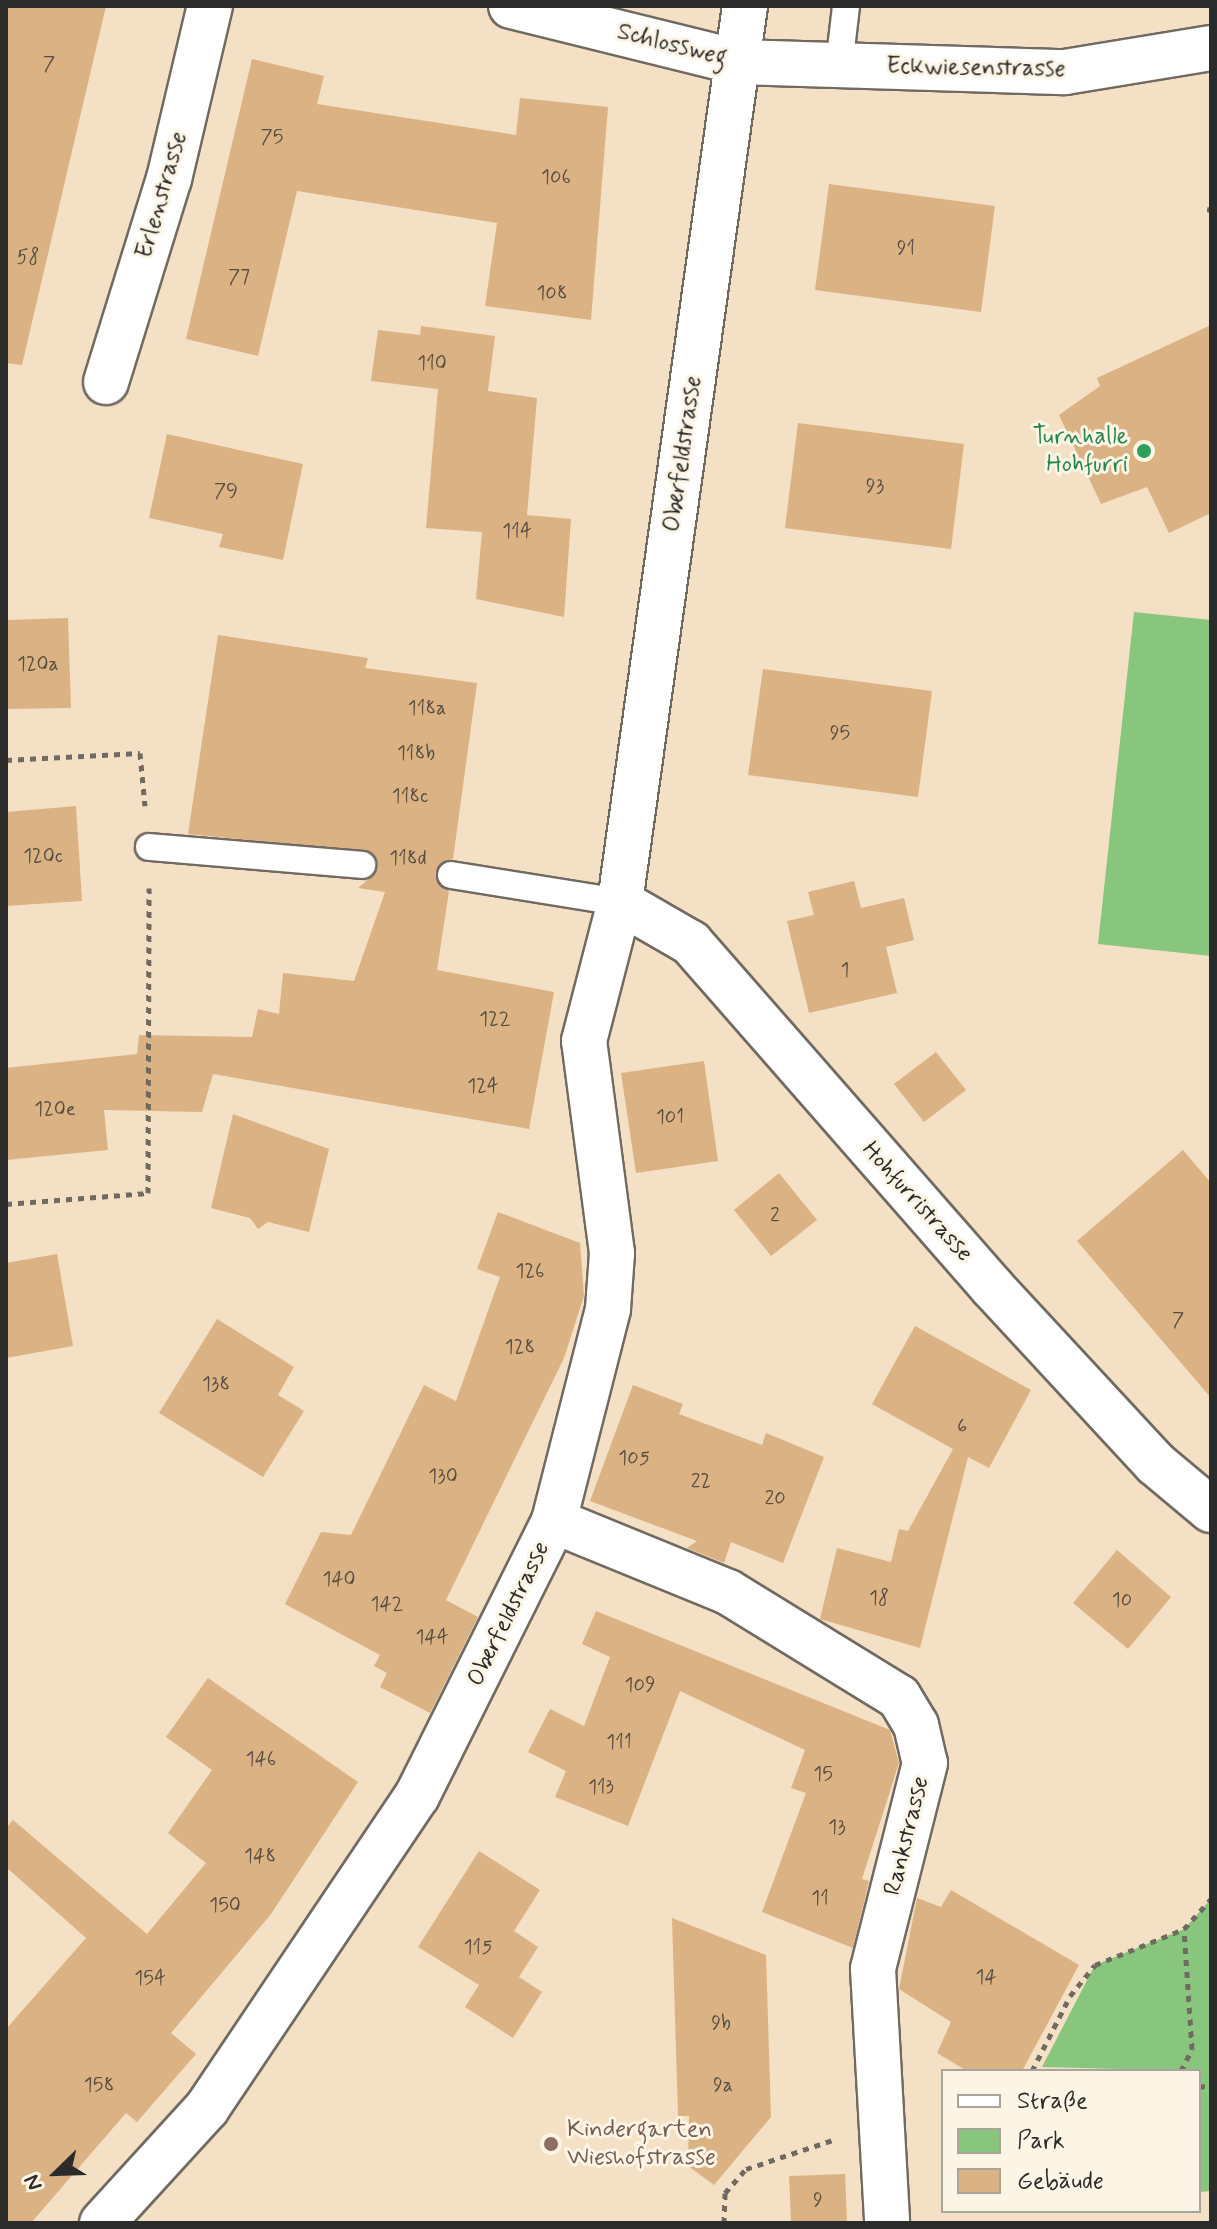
<!DOCTYPE html>
<html>
<head>
<meta charset="utf-8">
<style>
  body { margin:0 }
  #map { position:relative; width:1217px; height:2229px; overflow:hidden; background:#f4e0c4; font-family:Mynerve,sans-serif }
  div>[style] { position:absolute }
  .green>* { inset:0; background:#88c67d }
  .building>* { inset:0; background:#dbb284 }
  .path>* { height:5px; margin-top:-2.5px; transform-origin:0; background:repeating-linear-gradient(90deg,#716a61 0 6px,transparent 0 12px) }
  .roads { filter:drop-shadow(2px 0 #716a61) drop-shadow(-2px 0 #716a61) drop-shadow(0 2px #716a61) drop-shadow(0 -2px #716a61) }
  .lane>* { height:26px; margin:-13px; padding:0 13px; transform-origin:13px; border-radius:13px; background:#fff }
  .street>* { height:44px; margin:-22px; padding:0 22px; transform-origin:22px; border-radius:22px; background:#fff }
  .dots>* { width:22px; height:22px; translate:-50% -50%; box-sizing:border-box; border:4px solid #fcf5e5; border-radius:50% }
  span { translate:-50% -50%; white-space:nowrap; text-align:center; line-height:1.15; -webkit-text-stroke:6px #fcf5e5; paint-order:stroke }
  .number-label { font-size:20px; color:#574d41 }
  .number-label span { -webkit-text-stroke-width:0 }
  .street-label { font-size:24px; color:#2b2b2b }
  .leisure-label { font-size:24px; color:#27864d }
  .right { translate:-100% -50%; text-align:right }
  .education-label { font-size:24px; color:#785e54 }
  .left { translate:0 -50%; text-align:left }
  .frame { position:absolute; inset:0; border:8px solid #2b2b2b; pointer-events:none }
  .legend { position:absolute; left:941px; top:2069px; width:260px; height:144px; box-sizing:border-box; background:#fcf5e5; border:2px solid #a8a49b; margin:0; padding:10px 14px; list-style:none; font-size:24px; color:#2b2b2b }
  .legend li { display:flex; align-items:center; gap:16px; height:40px }
  .legend b { width:40px; border:2px solid #a8a49b }
  .north { position:absolute; left:16px; top:2133px; width:80px; height:80px; -webkit-text-stroke:6px #fcf5e5; paint-order:stroke; rotate:247deg; font-size:22px; font-weight:700; line-height:32px; text-align:center; color:#2b2b2b }
  .north::after { content:''; display:block; margin:auto; width:28px; height:36px; background:#2b2b2b; clip-path:polygon(50% 0,100% 100%,50% 72%,0 100%) }
</style>
</head>
<body>
<div id="map">
  <div class="green">
    <div style="clip-path:polygon(1134px 612px,1211px 620px,1211px 956px,1098px 944px)"></div>
    <div style="clip-path:polygon(1211px 1899px,1211px 2191px,1199px 2192px,1199px 2071px,1042px 2067px,1095px 1965px,1184px 1929px)"></div>
  </div>
  <div class="building">
    <div style="clip-path:polygon(6px 6px,106px 6px,22px 365px,6px 363px)"></div>
    <div style="clip-path:polygon(252px 59px,324px 76px,317px 104px,516px 135px,520px 98px,608px 107px,591px 320px,485px 306px,497px 223px,297px 191px,258px 356px,186px 339px)"></div>
    <div style="clip-path:polygon(829px 184px,995px 206px,981px 312px,815px 290px)"></div>
    <div style="clip-path:polygon(1211px 325px,1211px 513px,1169px 533px,1147px 487px,1101px 504px,1059px 415px,1100px 386px,1097px 378px)"></div>
    <div style="clip-path:polygon(421px 326px,495px 336px,488px 391px,537px 398px,527px 515px,571px 519px,564px 617px,476px 599px,482px 532px,426px 528px,438px 389px,371px 381px,378px 330px,420px 335px)"></div>
    <div style="clip-path:polygon(798px 423px,964px 444px,951px 549px,785px 528px)"></div>
    <div style="clip-path:polygon(167px 434px,303px 464px,283px 560px,219px 547px,223px 534px,149px 518px)"></div>
    <div style="clip-path:polygon(68px 618px,71px 708px,6px 709px,6px 620px)"></div>
    <div style="clip-path:polygon(218px 635px,368px 658px,365px 668px,477px 683px,453px 859px,435px 873px,449px 891px,437px 970px,554px 992px,529px 1129px,213px 1074px,202px 1112px,104px 1110px,108px 1150px,6px 1160px,6px 1068px,137px 1054px,139px 1035px,252px 1037px,258px 1009px,279px 1014px,283px 973px,354px 981px,385px 892px,358px 888px,376px 873px,372px 852px,188px 834px)"></div>
    <div style="clip-path:polygon(763px 669px,932px 691px,918px 797px,748px 775px)"></div>
    <div style="clip-path:polygon(76px 806px,82px 901px,6px 906px,6px 812px)"></div>
    <div style="clip-path:polygon(854px 881px,861px 908px,904px 898px,914px 940px,886px 947px,897px 993px,809px 1013px,787px 921px,814px 915px,808px 892px)"></div>
    <div style="clip-path:polygon(936px 1052px,966px 1090px,924px 1122px,894px 1084px)"></div>
    <div style="clip-path:polygon(704px 1061px,718px 1161px,636px 1173px,621px 1073px)"></div>
    <div style="clip-path:polygon(233px 1114px,329px 1149px,309px 1232px,268px 1222px,258px 1229px,250px 1218px,211px 1208px)"></div>
    <div style="clip-path:polygon(1183px 1150px,1211px 1183px,1211px 1398px,1077px 1241px)"></div>
    <div style="clip-path:polygon(779px 1173px,817px 1220px,771px 1256px,734px 1210px)"></div>
    <div style="clip-path:polygon(498px 1212px,580px 1243px,584px 1296px,564px 1358px,446px 1600px,478px 1617px,430px 1713px,380px 1687px,387px 1673px,374px 1666px,380px 1655px,285px 1604px,321px 1532px,351px 1535px,424px 1385px,456px 1401px,500px 1277px,477px 1269px)"></div>
    <div style="clip-path:polygon(57px 1254px,73px 1346px,6px 1358px,6px 1263px)"></div>
    <div style="clip-path:polygon(217px 1319px,294px 1367px,278px 1395px,304px 1411px,263px 1477px,159px 1413px)"></div>
    <div style="clip-path:polygon(915px 1326px,1031px 1390px,989px 1468px,968px 1457px,920px 1648px,820px 1619px,837px 1548px,891px 1562px,899px 1529px,908px 1531px,953px 1449px,872px 1404px)"></div>
    <div style="clip-path:polygon(633px 1385px,683px 1404px,679px 1414px,762px 1445px,766px 1433px,824px 1457px,783px 1563px,731px 1542px,724px 1563px,687px 1548px,697px 1541px,590px 1501px)"></div>
    <div style="clip-path:polygon(1117px 1550px,1171px 1597px,1128px 1649px,1073px 1603px)"></div>
    <div style="clip-path:polygon(596px 1611px,890px 1730px,899px 1763px,862px 1879px,869px 1881px,853px 1948px,762px 1912px,806px 1793px,791px 1788px,805px 1750px,680px 1691px,628px 1826px,555px 1797px,566px 1771px,528px 1752px,550px 1709px,584px 1726px,610px 1657px,582px 1644px)"></div>
    <div style="clip-path:polygon(208px 1678px,358px 1782px,271px 1914px,171px 2033px,196px 2054px,137px 2122px,126px 2113px,31px 2223px,6px 2223px,6px 2029px,86px 1938px,6px 1867px,6px 1828px,13px 1820px,147px 1934px,206px 1863px,168px 1833px,212px 1770px,166px 1737px)"></div>
    <div style="clip-path:polygon(479px 1851px,540px 1890px,514px 1931px,538px 1947px,519px 1977px,542px 1992px,513px 2038px,465px 2007px,479px 1985px,418px 1947px)"></div>
    <div style="clip-path:polygon(951px 1890px,1079px 1965px,1022px 2071px,967px 2071px,937px 2053px,951px 2022px,899px 1989px,917px 1898px,941px 1907px)"></div>
    <div style="clip-path:polygon(672px 1918px,766px 1955px,771px 2117px,714px 2185px,688px 2166px,689px 2116px,678px 2116px)"></div>
    <div style="clip-path:polygon(845px 2174px,847px 2223px,791px 2223px,789px 2176px)"></div>
  </div>
  <div class="path">
    <div style="left:1207px;top:209px;width:4px;rotate:14deg"></div>
    <div style="left:6px;top:760px;width:134px;rotate:-3deg"></div>
    <div style="left:140px;top:753px;width:53px;rotate:84.6deg"></div>
    <div style="left:6px;top:1204px;width:142px;rotate:-4.4deg"></div>
    <div style="left:148px;top:1193px;width:305px;rotate:-89.8deg"></div>
    <div style="left:1032px;top:2071px;width:84px;rotate:-63.1deg"></div>
    <div style="left:1070px;top:1996px;width:40px;rotate:-51deg"></div>
    <div style="left:1095px;top:1965px;width:96px;rotate:-22deg"></div>
    <div style="left:1181px;top:2071px;width:25px;rotate:-63deg"></div>
    <div style="left:1192px;top:2049px;width:120px;rotate:-93.8deg"></div>
    <div style="left:1184px;top:1929px;width:40px;rotate:-48deg"></div>
    <div style="left:1199px;top:2087px;width:12px;rotate:-9deg"></div>
    <div style="left:724px;top:2223px;width:30px;rotate:-88deg"></div>
    <div style="left:725px;top:2193px;width:32px;rotate:-49deg"></div>
    <div style="left:746px;top:2169px;width:92px;rotate:-18.4deg"></div>
  </div>
  <div class="roads">
    <div class="lane">
      <div style="left:839px;top:66px;width:60px;rotate:-83.3deg"></div>
      <div style="left:149px;top:847px;width:214px;rotate:4.8deg"></div>
      <div style="left:451px;top:875px;width:171px;rotate:9.1deg"></div>
    </div>
    <div class="street">
      <div style="left:511px;top:6px;width:234px;rotate:13.9deg"></div>
      <div style="left:738px;top:62px;width:327px;rotate:1.8deg"></div>
      <div style="left:1065px;top:72px;width:148px;rotate:-9.3deg"></div>
      <div style="left:106px;top:382px;width:213px;rotate:-72.8deg"></div>
      <div style="left:169px;top:179px;width:178px;rotate:-76.7deg"></div>
      <div style="left:620px;top:902px;width:82px;rotate:30deg"></div>
      <div style="left:691px;top:943px;width:457px;rotate:48.8deg"></div>
      <div style="left:992px;top:1287px;width:241px;rotate:47.2deg"></div>
      <div style="left:1156px;top:1464px;width:72px;rotate:39.9deg"></div>
      <div style="left:554px;top:1521px;width:188px;rotate:22.2deg"></div>
      <div style="left:728px;top:1592px;width:201px;rotate:31.6deg"></div>
      <div style="left:899px;top:1697px;width:33px;rotate:59deg"></div>
      <div style="left:916px;top:1725px;width:39px;rotate:77deg"></div>
      <div style="left:925px;top:1763px;width:212px;rotate:104.2deg"></div>
      <div style="left:873px;top:1969px;width:254px;rotate:86.8deg"></div>
      <div style="left:102px;top:2223px;width:156px;rotate:-47.6deg"></div>
      <div style="left:207px;top:2108px;width:376px;rotate:-56.1deg"></div>
      <div style="left:417px;top:1796px;width:307px;rotate:-63.5deg"></div>
      <div style="left:554px;top:1521px;width:219px;rotate:-75.7deg"></div>
      <div style="left:608px;top:1309px;width:56px;rotate:-85.9deg"></div>
      <div style="left:612px;top:1253px;width:214px;rotate:-97.5deg"></div>
      <div style="left:584px;top:1041px;width:144px;rotate:-75.5deg"></div>
      <div style="left:620px;top:902px;width:905px;rotate:-82.06deg"></div>
    </div>
  </div>
  <div class="dots">
    <div style="left:1144px;top:451px;background:#2e9e5b"></div>
    <div style="left:551px;top:2144px;background:#8d6e63"></div>
  </div>
  <div class="number-label">
    <span style="left:49px;top:64px">7</span>
    <span style="left:272px;top:137px">75</span>
    <span style="left:556px;top:177px">106</span>
    <span style="left:906px;top:248px">91</span>
    <span style="left:28px;top:257px">58</span>
    <span style="left:239px;top:277px">77</span>
    <span style="left:552px;top:293px">108</span>
    <span style="left:432px;top:363px">110</span>
    <span style="left:875px;top:486px">93</span>
    <span style="left:226px;top:491px">79</span>
    <span style="left:517px;top:531px">114</span>
    <span style="left:38px;top:664px">120a</span>
    <span style="left:427px;top:708px">118a</span>
    <span style="left:840px;top:733px">95</span>
    <span style="left:416px;top:753px">118b</span>
    <span style="left:410px;top:796px">118c</span>
    <span style="left:43px;top:856px">120c</span>
    <span style="left:408px;top:858px">118d</span>
    <span style="left:845px;top:970px">1</span>
    <span style="left:495px;top:1019px">122</span>
    <span style="left:483px;top:1086px">124</span>
    <span style="left:55px;top:1109px">120e</span>
    <span style="left:670px;top:1117px">101</span>
    <span style="left:775px;top:1215px">2</span>
    <span style="left:530px;top:1271px">126</span>
    <span style="left:1178px;top:1320px">7</span>
    <span style="left:520px;top:1347px">128</span>
    <span style="left:216px;top:1384px">138</span>
    <span style="left:962px;top:1426px">6</span>
    <span style="left:634px;top:1458px">105</span>
    <span style="left:443px;top:1476px">130</span>
    <span style="left:701px;top:1481px">22</span>
    <span style="left:775px;top:1498px">20</span>
    <span style="left:339px;top:1579px">140</span>
    <span style="left:879px;top:1598px">18</span>
    <span style="left:1122px;top:1600px">10</span>
    <span style="left:387px;top:1604px">142</span>
    <span style="left:432px;top:1637px">144</span>
    <span style="left:640px;top:1685px">109</span>
    <span style="left:619px;top:1742px">111</span>
    <span style="left:261px;top:1759px">146</span>
    <span style="left:823px;top:1774px">15</span>
    <span style="left:601px;top:1787px">113</span>
    <span style="left:837px;top:1827px">13</span>
    <span style="left:260px;top:1856px">148</span>
    <span style="left:820px;top:1898px">11</span>
    <span style="left:225px;top:1905px">150</span>
    <span style="left:478px;top:1947px">115</span>
    <span style="left:986px;top:1977px">14</span>
    <span style="left:150px;top:1978px">154</span>
    <span style="left:721px;top:2023px">9b</span>
    <span style="left:99px;top:2085px">158</span>
    <span style="left:723px;top:2085px">9a</span>
    <span style="left:818px;top:2200px">9</span>
  </div>
  <div class="street-label">
    <span style="left:672px;top:45px;rotate:14deg">Schlossweg</span>
    <span style="left:976px;top:68px;rotate:1deg">Eckwiesenstrasse</span>
    <span style="left:162px;top:195px;rotate:-74deg">Erlenstrasse</span>
    <span style="left:683px;top:454px;rotate:-82deg">Oberfeldstrasse</span>
    <span style="left:917px;top:1202px;rotate:48deg">Hohfurristrasse</span>
    <span style="left:509px;top:1614px;rotate:-64deg">Oberfeldstrasse</span>
    <span style="left:907px;top:1836px;rotate:-76deg">Rankstrasse</span>
  </div>
  <div class="leisure-label">
    <span class="right" style="left:1128px;top:451px">Turnhalle<br>Hohfurri</span>
  </div>
  <div class="education-label">
    <span class="left" style="left:567px;top:2144px">Kindergarten<br>Wieshofstrasse</span>
  </div>
  <div class="frame"></div>
  <ul class="legend">
  <li><b style="height:10px;background:#fff"></b>Straße</li>
  <li><b style="height:22px;background:#88c67d"></b>Park</li>
  <li><b style="height:22px;background:#dbb284"></b>Gebäude</li>
  </ul>
  <div class="north">N</div>
</div>
</body>
</html>
